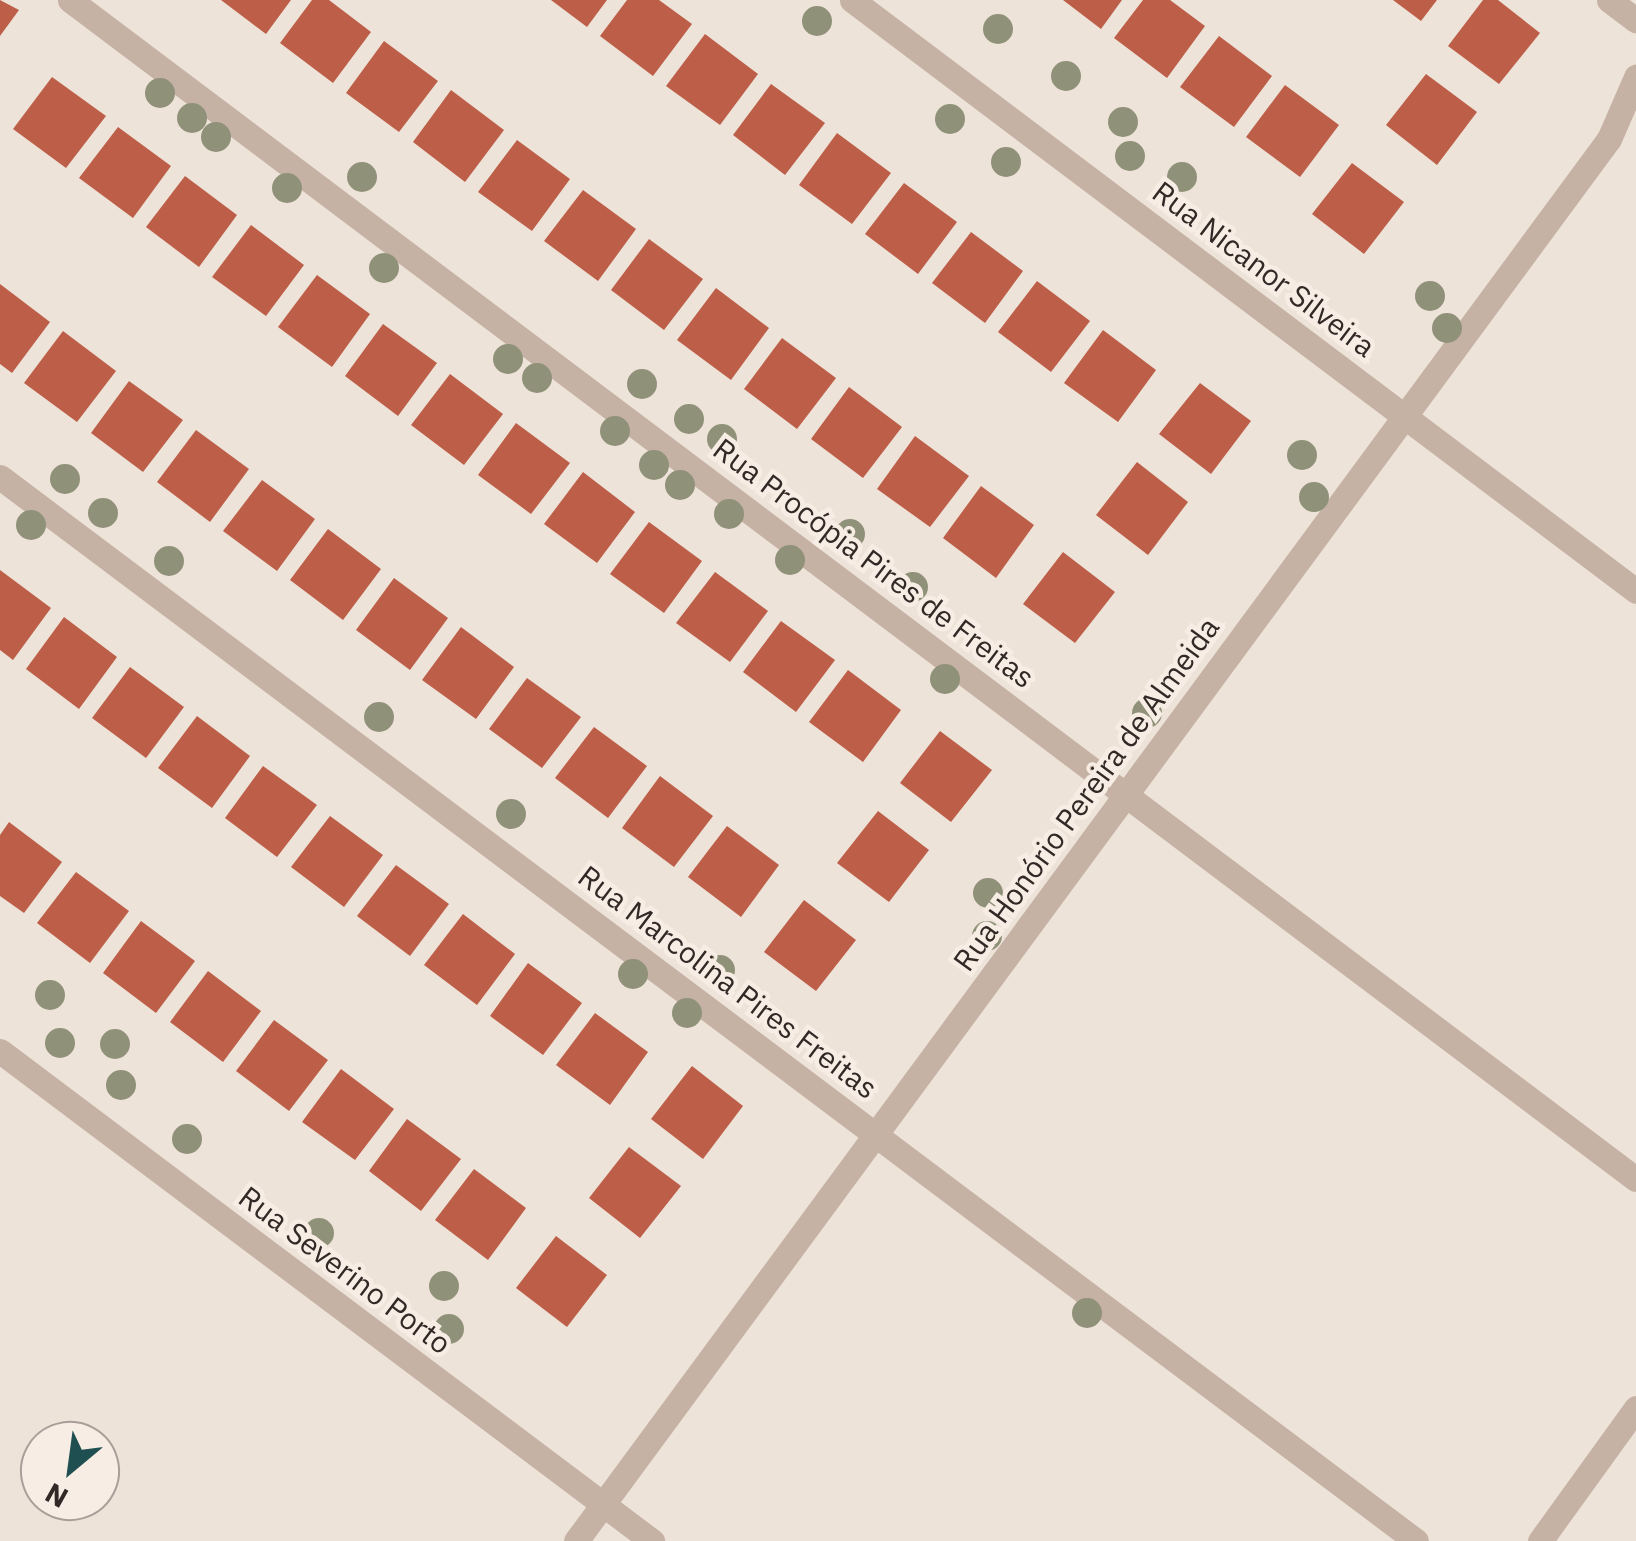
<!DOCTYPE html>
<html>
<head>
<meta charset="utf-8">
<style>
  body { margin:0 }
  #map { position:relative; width:1636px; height:1541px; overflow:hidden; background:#eee3d8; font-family:"IBM Plex Sans",sans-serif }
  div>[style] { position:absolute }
  .building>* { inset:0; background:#bc5e48 }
  .street>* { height:25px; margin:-12.5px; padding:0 12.5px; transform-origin:12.5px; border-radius:12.5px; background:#c5b2a5 }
  .trees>* { width:30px; height:30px; margin:-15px; border-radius:50%; background:#909179 }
  span { translate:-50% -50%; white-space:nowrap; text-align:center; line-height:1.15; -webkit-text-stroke:9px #f7ede4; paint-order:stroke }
  .street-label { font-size:30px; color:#322926 }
  .north { position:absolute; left:20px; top:1421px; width:100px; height:100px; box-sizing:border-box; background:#f7ede4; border:2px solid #a89f98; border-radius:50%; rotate:209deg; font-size:28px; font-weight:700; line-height:40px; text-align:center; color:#322926 }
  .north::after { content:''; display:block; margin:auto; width:35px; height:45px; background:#1f4f50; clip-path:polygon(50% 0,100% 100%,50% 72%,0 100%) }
</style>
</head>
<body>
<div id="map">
  <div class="building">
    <div style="clip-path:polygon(0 0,19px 10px,0 36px)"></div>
    <div style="clip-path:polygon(221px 0,291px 0,266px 34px)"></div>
    <div style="clip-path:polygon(312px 0,329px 0,371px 32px,333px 83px,280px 43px)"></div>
    <div style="clip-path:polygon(551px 0,607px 0,587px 27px)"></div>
    <div style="clip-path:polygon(627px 0,659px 0,692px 24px,653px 76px,600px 36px)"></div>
    <div style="clip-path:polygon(1063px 0,1122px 0,1101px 29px)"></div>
    <div style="clip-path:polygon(1143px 0,1170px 0,1205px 26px,1167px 78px,1114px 38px)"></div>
    <div style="clip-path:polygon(1393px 0,1437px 0,1421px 21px)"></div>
    <div style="clip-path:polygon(1483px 0,1498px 0,1540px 33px,1499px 84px,1448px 46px)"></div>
    <div style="clip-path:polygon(705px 34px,758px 74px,720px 125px,666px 86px)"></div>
    <div style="clip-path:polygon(1219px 36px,1272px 76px,1234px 127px,1180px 87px)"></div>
    <div style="clip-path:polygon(384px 41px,438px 81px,399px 132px,346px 93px)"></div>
    <div style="clip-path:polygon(1426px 74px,1477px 112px,1437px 165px,1386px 125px)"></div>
    <div style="clip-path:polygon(52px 77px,106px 116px,66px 168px,13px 129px)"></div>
    <div style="clip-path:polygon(771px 84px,825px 123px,785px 175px,733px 135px)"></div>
    <div style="clip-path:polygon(1285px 85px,1339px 125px,1300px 177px,1246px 137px)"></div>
    <div style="clip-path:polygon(451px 90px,504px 130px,465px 182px,413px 142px)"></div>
    <div style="clip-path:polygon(118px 127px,171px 166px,133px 218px,79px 178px)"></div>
    <div style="clip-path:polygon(837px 133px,891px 173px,852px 224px,799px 185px)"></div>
    <div style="clip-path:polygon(517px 140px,570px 179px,532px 231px,478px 192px)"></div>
    <div style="clip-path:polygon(1352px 163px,1404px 202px,1364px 254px,1312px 214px)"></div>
    <div style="clip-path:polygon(185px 176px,237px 215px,199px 267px,146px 227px)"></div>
    <div style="clip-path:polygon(904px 183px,957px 222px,918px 274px,865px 234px)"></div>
    <div style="clip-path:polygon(583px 190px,636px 229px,598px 281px,544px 241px)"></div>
    <div style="clip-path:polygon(251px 225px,304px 265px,266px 316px,212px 277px)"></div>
    <div style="clip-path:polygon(971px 232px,1023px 271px,985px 323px,932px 283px)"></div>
    <div style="clip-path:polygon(649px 239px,703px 279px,664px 330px,611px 290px)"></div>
    <div style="clip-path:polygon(317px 275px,370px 314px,332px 367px,278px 327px)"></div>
    <div style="clip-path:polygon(1037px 281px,1090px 321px,1051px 372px,998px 332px)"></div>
    <div style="clip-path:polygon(0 284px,50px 322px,12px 373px,0 364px)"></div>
    <div style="clip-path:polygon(716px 288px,769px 328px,731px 380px,677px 340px)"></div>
    <div style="clip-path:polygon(383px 324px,437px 363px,398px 416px,345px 376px)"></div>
    <div style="clip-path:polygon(1103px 330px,1156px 370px,1118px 422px,1064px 383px)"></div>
    <div style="clip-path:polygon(63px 331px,116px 371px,77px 422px,24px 383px)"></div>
    <div style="clip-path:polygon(782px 338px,836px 378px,797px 429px,744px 389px)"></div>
    <div style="clip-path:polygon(450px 374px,503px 414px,464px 465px,411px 425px)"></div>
    <div style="clip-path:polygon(129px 381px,183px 420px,143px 472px,91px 433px)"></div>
    <div style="clip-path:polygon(1200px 383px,1251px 421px,1211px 474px,1159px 434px)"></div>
    <div style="clip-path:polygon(849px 387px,902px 427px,863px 478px,811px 439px)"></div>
    <div style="clip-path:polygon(516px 423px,570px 463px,531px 514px,478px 475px)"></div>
    <div style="clip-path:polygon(196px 430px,249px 469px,210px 522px,157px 482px)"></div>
    <div style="clip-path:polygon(915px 436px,969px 476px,930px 527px,877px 489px)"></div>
    <div style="clip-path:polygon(1137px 462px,1188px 502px,1148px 555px,1096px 515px)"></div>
    <div style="clip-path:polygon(583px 472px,635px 512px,597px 563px,544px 524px)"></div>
    <div style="clip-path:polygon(262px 480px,315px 519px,277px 571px,223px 531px)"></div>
    <div style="clip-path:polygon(981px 486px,1034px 525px,996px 578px,943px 538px)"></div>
    <div style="clip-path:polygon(649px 522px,702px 561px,664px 613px,610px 574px)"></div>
    <div style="clip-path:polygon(328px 529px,381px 569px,343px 620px,290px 580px)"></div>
    <div style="clip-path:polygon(1063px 552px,1115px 592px,1075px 643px,1023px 604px)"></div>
    <div style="clip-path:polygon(0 570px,51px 608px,13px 660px,0 650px)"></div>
    <div style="clip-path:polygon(715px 572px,768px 611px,730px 662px,676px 623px)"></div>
    <div style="clip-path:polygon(394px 578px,448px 618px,410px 670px,356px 630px)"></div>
    <div style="clip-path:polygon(64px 617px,117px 657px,79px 709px,26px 669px)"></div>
    <div style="clip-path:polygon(781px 621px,835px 660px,796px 712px,743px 672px)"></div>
    <div style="clip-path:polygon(461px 627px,514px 667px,476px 719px,422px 680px)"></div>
    <div style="clip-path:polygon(130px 667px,184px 707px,146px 758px,92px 718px)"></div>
    <div style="clip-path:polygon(848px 670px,901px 710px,863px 762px,809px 722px)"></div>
    <div style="clip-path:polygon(527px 678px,581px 717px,542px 768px,489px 729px)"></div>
    <div style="clip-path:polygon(197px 716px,250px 756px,212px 808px,158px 768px)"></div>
    <div style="clip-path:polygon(594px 727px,647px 766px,608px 818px,555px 778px)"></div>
    <div style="clip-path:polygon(940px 731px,992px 770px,951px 822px,900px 783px)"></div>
    <div style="clip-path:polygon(263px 766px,317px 805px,277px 857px,225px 818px)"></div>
    <div style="clip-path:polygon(660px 776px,713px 816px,674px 867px,622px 828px)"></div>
    <div style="clip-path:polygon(878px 811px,929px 850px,889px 902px,837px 863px)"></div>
    <div style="clip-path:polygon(330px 816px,383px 855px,344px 907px,291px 867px)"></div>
    <div style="clip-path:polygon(9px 822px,62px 862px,24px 913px,0 896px,0 835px)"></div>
    <div style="clip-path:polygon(727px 826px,779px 865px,741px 917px,688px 877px)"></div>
    <div style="clip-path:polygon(396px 865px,449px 904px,410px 956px,357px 916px)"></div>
    <div style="clip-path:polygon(76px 872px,129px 911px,90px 963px,37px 923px)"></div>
    <div style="clip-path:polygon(804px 900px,856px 940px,816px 991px,764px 952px)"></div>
    <div style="clip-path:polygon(463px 914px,515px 954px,477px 1005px,424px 965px)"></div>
    <div style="clip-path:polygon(141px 921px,195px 961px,156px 1013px,103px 973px)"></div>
    <div style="clip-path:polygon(528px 963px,582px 1003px,543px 1055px,490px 1016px)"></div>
    <div style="clip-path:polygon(208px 971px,261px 1011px,223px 1062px,170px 1022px)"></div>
    <div style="clip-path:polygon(595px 1013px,648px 1052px,610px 1105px,556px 1065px)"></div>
    <div style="clip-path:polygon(274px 1020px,328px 1060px,289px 1111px,236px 1071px)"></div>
    <div style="clip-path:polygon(692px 1066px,743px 1106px,703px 1159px,651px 1119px)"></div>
    <div style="clip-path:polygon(341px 1069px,394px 1109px,355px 1160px,302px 1122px)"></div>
    <div style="clip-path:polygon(407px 1119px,461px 1159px,421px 1211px,369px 1171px)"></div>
    <div style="clip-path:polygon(629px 1147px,681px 1186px,640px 1238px,589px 1198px)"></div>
    <div style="clip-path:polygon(474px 1169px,526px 1208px,488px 1260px,435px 1220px)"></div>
    <div style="clip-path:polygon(556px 1236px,607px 1275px,567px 1327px,516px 1288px)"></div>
  </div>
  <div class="street">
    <div style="left:70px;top:0;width:1960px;rotate:36.98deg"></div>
    <div style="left:852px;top:0;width:982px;rotate:37.01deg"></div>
    <div style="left:1609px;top:0;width:34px;rotate:37deg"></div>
    <div style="left:0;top:477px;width:1771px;rotate:36.92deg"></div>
    <div style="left:0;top:1051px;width:816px;rotate:36.93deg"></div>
    <div style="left:576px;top:1541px;width:1741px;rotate:-53.62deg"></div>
    <div style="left:1609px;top:139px;width:68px;rotate:-66.5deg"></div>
    <div style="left:1540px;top:1541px;width:164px;rotate:-54.2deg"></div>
  </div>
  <div class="trees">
    <div style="left:817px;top:21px"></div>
    <div style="left:998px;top:29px"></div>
    <div style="left:1066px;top:76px"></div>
    <div style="left:160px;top:93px"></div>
    <div style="left:192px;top:118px"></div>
    <div style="left:950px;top:119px"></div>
    <div style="left:1123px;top:122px"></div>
    <div style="left:216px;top:137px"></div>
    <div style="left:1130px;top:156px"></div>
    <div style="left:1006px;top:162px"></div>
    <div style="left:362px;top:177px"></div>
    <div style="left:1182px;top:177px"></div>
    <div style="left:287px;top:188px"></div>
    <div style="left:384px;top:268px"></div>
    <div style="left:1430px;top:296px"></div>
    <div style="left:1447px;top:328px"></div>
    <div style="left:508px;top:359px"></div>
    <div style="left:537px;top:378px"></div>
    <div style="left:642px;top:384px"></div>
    <div style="left:689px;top:419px"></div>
    <div style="left:615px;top:431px"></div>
    <div style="left:722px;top:439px"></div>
    <div style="left:1302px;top:455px"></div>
    <div style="left:654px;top:465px"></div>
    <div style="left:65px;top:479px"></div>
    <div style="left:680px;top:485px"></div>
    <div style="left:1314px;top:497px"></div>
    <div style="left:103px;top:513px"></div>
    <div style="left:729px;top:514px"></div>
    <div style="left:31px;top:525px"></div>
    <div style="left:850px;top:534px"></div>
    <div style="left:790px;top:560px"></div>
    <div style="left:169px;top:561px"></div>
    <div style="left:913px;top:587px"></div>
    <div style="left:945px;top:679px"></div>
    <div style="left:1147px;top:713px"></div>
    <div style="left:379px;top:717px"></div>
    <div style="left:511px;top:814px"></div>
    <div style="left:988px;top:893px"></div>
    <div style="left:987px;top:936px"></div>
    <div style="left:720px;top:970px"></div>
    <div style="left:633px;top:974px"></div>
    <div style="left:50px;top:995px"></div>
    <div style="left:687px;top:1013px"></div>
    <div style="left:60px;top:1043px"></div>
    <div style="left:115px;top:1044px"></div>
    <div style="left:121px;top:1085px"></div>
    <div style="left:187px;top:1139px"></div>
    <div style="left:319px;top:1233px"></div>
    <div style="left:444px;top:1286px"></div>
    <div style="left:1087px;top:1313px"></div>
    <div style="left:449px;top:1329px"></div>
  </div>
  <div class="street-label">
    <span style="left:1264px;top:269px;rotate:37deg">Rua Nicanor Silveira</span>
    <span style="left:874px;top:563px;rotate:37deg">Rua Procópia Pires de Freitas</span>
    <span style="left:1086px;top:794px;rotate:-54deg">Rua Honório Pereira de Almeida</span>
    <span style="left:728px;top:982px;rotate:37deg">Rua Marcolina Pires Freitas</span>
    <span style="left:345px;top:1270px;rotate:37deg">Rua Severino Porto</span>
  </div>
  <div class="north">N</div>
</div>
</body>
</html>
